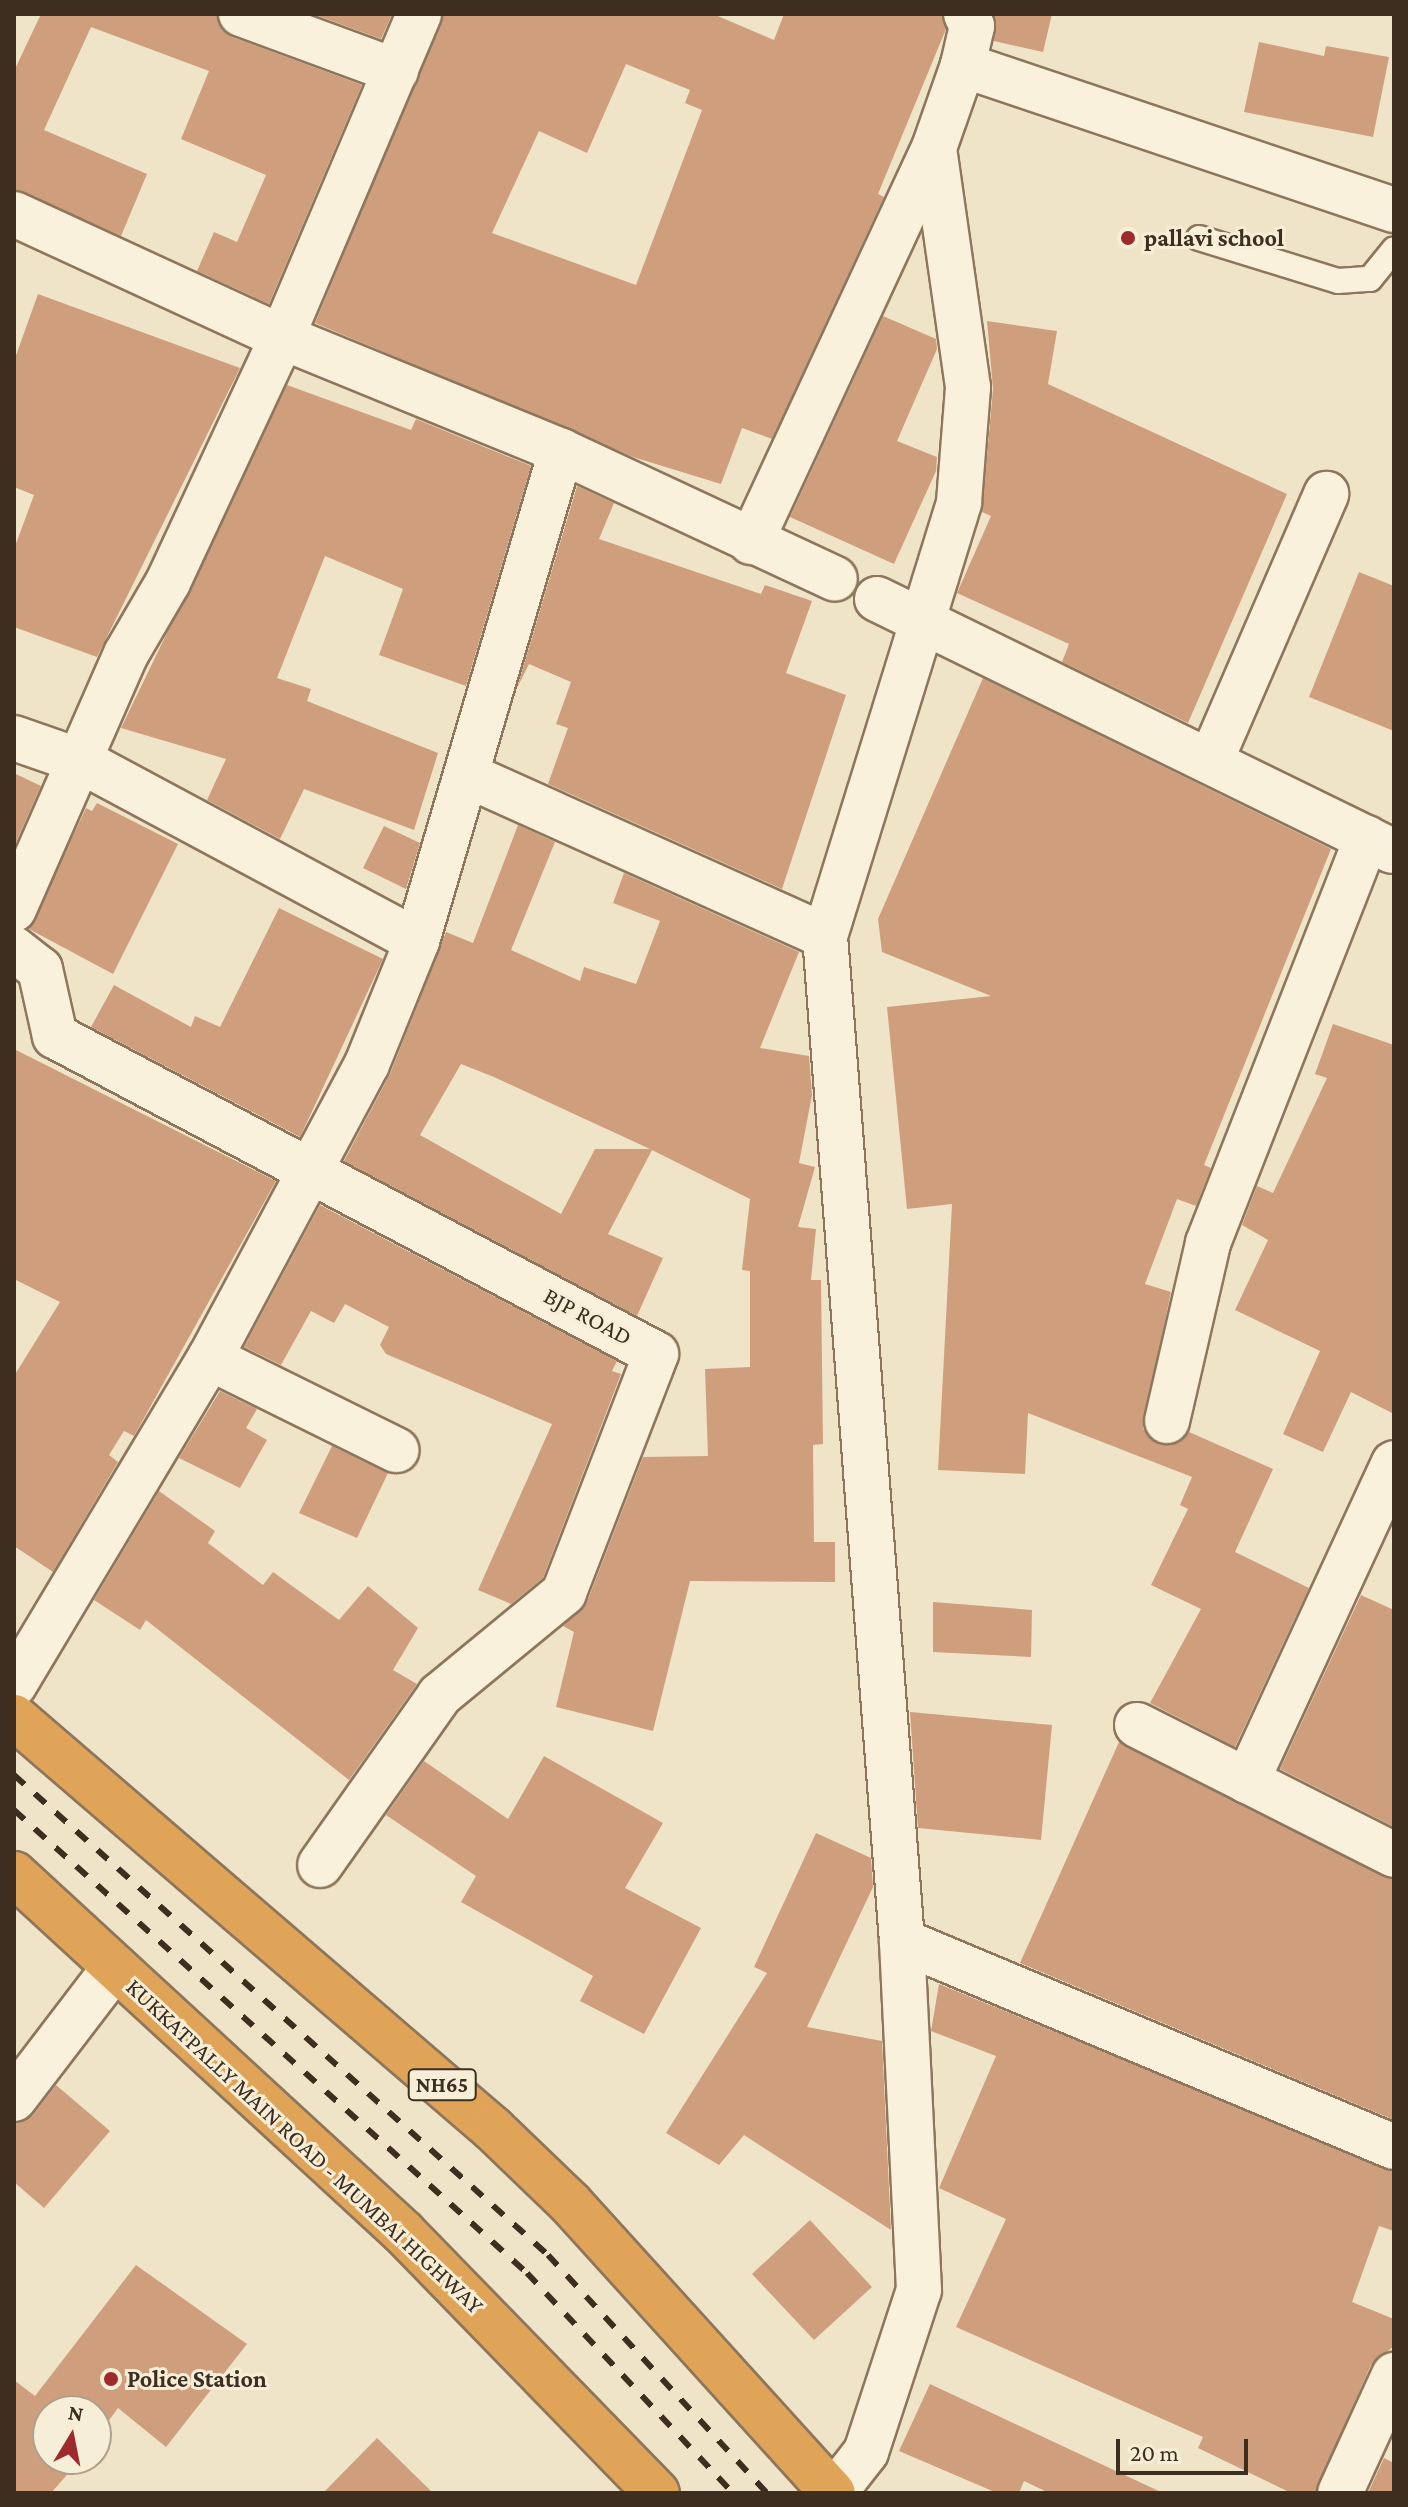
<!DOCTYPE html>
<html>
<head>
<meta charset="utf-8">
<style>
  body { margin:0 }
  #map { position:relative; width:1408px; height:2507px; overflow:hidden; background:#f0e4c8; font-family:"Crimson Pro",serif }
  div>[style] { position:absolute }
  .building>* { inset:0; background:#cf9f7d }
  .roads { filter:drop-shadow(2px 0 #8d765c) drop-shadow(-2px 0 #8d765c) drop-shadow(0 2px #8d765c) drop-shadow(0 -2px #8d765c) }
  .lane>* { height:24px; margin:-12px; padding:0 12px; transform-origin:12px; border-radius:12px; background:#faf1dc }
  .street>* { height:44px; margin:-22px; padding:0 22px; transform-origin:22px; border-radius:22px; background:#faf1dc }
  .highway>* { height:44px; margin:-22px; padding:0 22px; transform-origin:22px; border-radius:22px; background:#e0a458 }
  .rail>* { height:6px; margin-top:-3px; transform-origin:0; background:repeating-linear-gradient(90deg,#3d2e20 0 14px,transparent 0 28px) }
  .dots>* { width:22px; height:22px; translate:-50% -50%; box-sizing:border-box; border:4px solid #f7eed8; border-radius:50% }
  span { translate:-50% -50%; white-space:nowrap; text-align:center; line-height:1.15; -webkit-text-stroke:6px #f7eed8; paint-order:stroke }
  .shield-label span { padding:2px 6px; background:#f7eed8; border:2px solid; border-radius:6px; -webkit-text-stroke-width:0 }
  .shield-label { font-size:22px; color:#3d2e20; font-weight:700 }
  .poi-label { font-size:24px; color:#3d2e20; font-weight:700 }
  .left { translate:0 -50%; text-align:left }
  .street-label { font-size:24px; color:#3d2e20 }
  .frame { position:absolute; inset:0; border:16px solid #3d2e20; pointer-events:none }
  .north { position:absolute; left:32px; top:2395px; width:80px; height:80px; box-sizing:border-box; background:#f7eed8; border:2px solid #ada18e; border-radius:50%; rotate:10deg; font-size:22px; font-weight:700; line-height:32px; text-align:center; color:#3d2e20 }
  .north::after { content:''; display:block; margin:auto; width:28px; height:36px; background:#9e2a2b; clip-path:polygon(50% 0,100% 100%,50% 72%,0 100%) }
  .scale { position:absolute; left:1116px; top:2439px; width:132px; height:36px; box-sizing:border-box; border:4px solid #3d2e20; border-top:0; padding-left:10px; font-size:24px; line-height:28px; white-space:nowrap; color:#3d2e20; -webkit-text-stroke:6px #f7eed8; paint-order:stroke }
</style>
</head>
<body>
<div id="map">
  <div class="building">
    <div style="clip-path:polygon(41px 14px,217px 14px,232px 37px,362px 85px,269px 304px,197px 271px,214px 232px,237px 242px,266px 175px,181px 139px,209px 71px,91px 27px,44px 130px,147px 174px,121px 236px,14px 189px,14px 71px)"></div>
    <div style="clip-path:polygon(313px 14px,392px 14px,381px 39px)"></div>
    <div style="clip-path:polygon(evenodd,443px 14px,713px 14px,774px 40px,784px 14px,941px 14px,946px 29px,878px 194px,884px 197px,772px 439px,742px 428px,721px 484px,633px 457px,315px 323px,443px 14px,626px 64px,690px 90px,685px 103px,702px 110px,636px 285px,492px 233px,539px 131px,587px 153px,626px 64px)"></div>
    <div style="clip-path:polygon(994px 14px,1052px 14px,1043px 52px,994px 41px)"></div>
    <div style="clip-path:polygon(1259px 42px,1324px 56px,1326px 46px,1389px 57px,1373px 137px,1244px 112px)"></div>
    <div style="clip-path:polygon(38px 294px,240px 368px,97px 657px,14px 627px,14px 549px,34px 495px,14px 487px,14px 361px)"></div>
    <div style="clip-path:polygon(883px 316px,936px 339px,937px 349px,897px 441px,937px 457px,936px 471px,894px 564px,790px 517px)"></div>
    <div style="clip-path:polygon(987px 321px,1057px 331px,1048px 384px,1287px 494px,1188px 723px,1062px 662px,1069px 644px,957px 593px,991px 516px,982px 512px,993px 389px)"></div>
    <div style="clip-path:polygon(287px 385px,411px 430px,416px 419px,531px 466px,466px 686px,379px 655px,403px 589px,325px 556px,277px 678px,311px 689px,307px 701px,438px 753px,414px 830px,304px 789px,280px 839px,207px 800px,226px 759px,121px 728px)"></div>
    <div style="clip-path:polygon(577px 486px,614px 503px,599px 539px,761px 594px,765px 585px,812px 601px,786px 673px,846px 695px,782px 889px,548px 784px,568px 728px,556px 724px,571px 682px,529px 664px,517px 688px)"></div>
    <div style="clip-path:polygon(1359px 572px,1394px 586px,1394px 731px,1309px 697px)"></div>
    <div style="clip-path:polygon(983px 678px,1331px 849px,1204px 1165px,1211px 1168px,1196px 1206px,1177px 1199px,1145px 1284px,1171px 1292px,1143px 1429px,1162px 1445px,1189px 1432px,1273px 1469px,1235px 1552px,1309px 1588px,1235px 1747px,1150px 1703px,1201px 1609px,1151px 1585px,1188px 1509px,1180px 1505px,1192px 1477px,1028px 1413px,1025px 1474px,938px 1470px,952px 1204px,907px 1209px,887px 1007px,991px 996px,882px 952px,878px 919px)"></div>
    <div style="clip-path:polygon(14px 773px,41px 786px,14px 847px)"></div>
    <div style="clip-path:polygon(97px 803px,178px 844px,113px 974px,29px 929px,86px 808px,92px 811px)"></div>
    <div style="clip-path:polygon(evenodd,518px 825px,555px 842px,511px 950px,580px 981px,584px 967px,636px 984px,660px 921px,613px 903px,624px 873px,799px 952px,760px 1048px,809px 1056px,812px 1095px,799px 1163px,815px 1167px,798px 1227px,816px 1229px,811px 1280px,821px 1280px,823px 1444px,813px 1445px,814px 1542px,835px 1542px,835px 1582px,690px 1581px,653px 1731px,556px 1707px,574px 1632px,563px 1626px,587px 1602px,643px 1457px,708px 1456px,705px 1369px,750px 1367px,750px 1271px,742px 1270px,750px 1199px,652px 1150px,608px 1234px,663px 1258px,637px 1316px,344px 1161px,390px 1074px,446px 932px,473px 943px,518px 825px,461px 1064px,494px 1077px,650px 1149px,595px 1149px,561px 1214px,420px 1135px,461px 1064px)"></div>
    <div style="clip-path:polygon(384px 826px,420px 843px,406px 889px,363px 868px)"></div>
    <div style="clip-path:polygon(279px 908px,383px 959px,300px 1137px,91px 1027px,114px 985px,191px 1027px,195px 1016px,220px 1027px)"></div>
    <div style="clip-path:polygon(1333px 1024px,1394px 1045px,1394px 1414px,1351px 1392px,1323px 1452px,1283px 1434px,1320px 1351px,1235px 1310px,1268px 1240px,1242px 1225px,1257px 1186px,1273px 1193px,1327px 1078px,1315px 1074px)"></div>
    <div style="clip-path:polygon(14px 1049px,276px 1181px,134px 1436px,124px 1431px,109px 1455px,118px 1462px,53px 1572px,14px 1546px,14px 1376px,60px 1302px,14px 1279px)"></div>
    <div style="clip-path:polygon(320px 1205px,617px 1361px,612px 1371px,621px 1374px,543px 1578px,511px 1604px,478px 1590px,552px 1424px,386px 1354px,380px 1345px,389px 1327px,345px 1304px,334px 1323px,311px 1311px,281px 1365px,244px 1347px)"></div>
    <div style="clip-path:polygon(220px 1391px,257px 1409px,246px 1428px,267px 1440px,240px 1488px,179px 1458px)"></div>
    <div style="clip-path:polygon(332px 1446px,388px 1473px,357px 1538px,299px 1513px)"></div>
    <div style="clip-path:polygon(159px 1491px,215px 1531px,208px 1543px,263px 1585px,273px 1572px,339px 1620px,368px 1586px,418px 1628px,393px 1670px,417px 1684px,349px 1780px,146px 1620px,140px 1630px,94px 1600px)"></div>
    <div style="clip-path:polygon(1361px 1595px,1394px 1610px,1394px 1827px,1280px 1769px)"></div>
    <div style="clip-path:polygon(933px 1602px,1032px 1610px,1031px 1657px,933px 1652px)"></div>
    <div style="clip-path:polygon(910px 1712px,1052px 1725px,1041px 1840px,918px 1828px)"></div>
    <div style="clip-path:polygon(1119px 1742px,1394px 1880px,1394px 2120px,1020px 1963px)"></div>
    <div style="clip-path:polygon(544px 1756px,663px 1823px,625px 1888px,701px 1928px,644px 2034px,580px 2001px,593px 1976px,461px 1902px,476px 1876px,386px 1815px,424px 1761px,508px 1819px)"></div>
    <div style="clip-path:polygon(816px 1833px,871px 1858px,873px 1887px,807px 2027px,882px 2041px,891px 2230px,744px 2135px,719px 2165px,666px 2133px,767px 1973px,754px 1967px)"></div>
    <div style="clip-path:polygon(939px 1984px,1394px 2171px,1394px 2231px,1379px 2226px,1352px 2302px,1394px 2319px,1394px 2346px,1371px 2365px,1315px 2493px,1291px 2493px,1198px 2448px,1203px 2437px,956px 2327px,1006px 2219px,939px 2188px,996px 2056px,931px 2031px)"></div>
    <div style="clip-path:polygon(56px 2085px,110px 2131px,44px 2208px,14px 2182px,14px 2123px,33px 2115px)"></div>
    <div style="clip-path:polygon(810px 2220px,872px 2287px,814px 2340px,752px 2274px)"></div>
    <div style="clip-path:polygon(136px 2265px,247px 2344px,166px 2447px,118px 2408px,96px 2438px,96px 2411px,48px 2411px,48px 2459px,81px 2459px,51px 2493px,14px 2493px,14px 2380px,35px 2396px)"></div>
    <div style="clip-path:polygon(930px 2384px,1163px 2493px,1049px 2493px,1024px 2481px,1019px 2493px,997px 2493px,899px 2451px)"></div>
    <div style="clip-path:polygon(377px 2438px,433px 2493px,323px 2493px)"></div>
    <div style="clip-path:polygon(1384px 2458px,1394px 2463px,1394px 2493px,1368px 2493px)"></div>
  </div>
  <div class="roads">
    <div class="lane">
      <div style="left:1199px;top:238px;width:145px;rotate:17.2deg"></div>
      <div style="left:1338px;top:281px;width:32px;rotate:-4deg"></div>
      <div style="left:1370px;top:279px;width:38px;rotate:-51deg"></div>
    </div>
    <div class="street">
      <div style="left:241px;top:14px;width:165px;rotate:20.2deg"></div>
      <div style="left:963px;top:65px;width:455px;rotate:18.6deg"></div>
      <div style="left:14px;top:214px;width:295px;rotate:24.7deg"></div>
      <div style="left:282px;top:337px;width:301px;rotate:22.2deg"></div>
      <div style="left:561px;top:451px;width:302px;rotate:25deg"></div>
      <div style="left:751px;top:542px;width:434px;rotate:-65.1deg"></div>
      <div style="left:877px;top:599px;width:573px;rotate:26.07deg"></div>
      <div style="left:14px;top:738px;width:73px;rotate:19.2deg"></div>
      <div style="left:83px;top:762px;width:379px;rotate:28.2deg"></div>
      <div style="left:1212px;top:758px;width:288px;rotate:-66.6deg"></div>
      <div style="left:469px;top:776px;width:390px;rotate:24.2deg"></div>
      <div style="left:14px;top:909px;width:279px;rotate:-66.3deg"></div>
      <div style="left:126px;top:654px;width:83px;rotate:-59.7deg"></div>
      <div style="left:168px;top:582px;width:270px;rotate:-65deg"></div>
      <div style="left:282px;top:337px;width:351px;rotate:-67deg"></div>
      <div style="left:14px;top:949px;width:33px;rotate:38deg"></div>
      <div style="left:40px;top:969px;width:69px;rotate:77.4deg"></div>
      <div style="left:55px;top:1036px;width:680px;rotate:27.88deg"></div>
      <div style="left:656px;top:1354px;width:256px;rotate:111.1deg"></div>
      <div style="left:564px;top:1593px;width:161px;rotate:140.6deg"></div>
      <div style="left:440px;top:1695px;width:208px;rotate:125.2deg"></div>
      <div style="left:210px;top:1358px;width:208px;rotate:26.3deg"></div>
      <div style="left:1167px;top:1421px;width:183px;rotate:-77deg"></div>
      <div style="left:1208px;top:1243px;width:435px;rotate:-68.6deg"></div>
      <div style="left:14px;top:1685px;width:381px;rotate:-59.1deg"></div>
      <div style="left:210px;top:1358px;width:333px;rotate:-61.9deg"></div>
      <div style="left:367px;top:1064px;width:133px;rotate:-67.9deg"></div>
      <div style="left:417px;top:941px;width:511px;rotate:-73.62deg"></div>
      <div style="left:1137px;top:1725px;width:288px;rotate:26.8deg"></div>
      <div style="left:1247px;top:1781px;width:350px;rotate:-65.2deg"></div>
      <div style="left:902px;top:1941px;width:533px;rotate:22.72deg"></div>
      <div style="left:14px;top:2099px;width:166px;rotate:-52.6deg"></div>
      <div style="left:834px;top:2493px;width:52px;rotate:-52deg"></div>
      <div style="left:866px;top:2452px;width:170px;rotate:-71.9deg"></div>
      <div style="left:919px;top:2290px;width:349px;rotate:-92.8deg"></div>
      <div style="left:902px;top:1941px;width:1008px;rotate:-94.38deg"></div>
      <div style="left:825px;top:936px;width:454px;rotate:-72.8deg"></div>
      <div style="left:959px;top:502px;width:115px;rotate:-85.5deg"></div>
      <div style="left:968px;top:387px;width:241px;rotate:-98.1deg"></div>
      <div style="left:934px;top:148px;width:88px;rotate:-70.7deg"></div>
      <div style="left:963px;top:65px;width:40px;rotate:-77deg"></div>
      <div style="left:972px;top:26px;width:13px;rotate:-117deg"></div>
      <div style="left:1340px;top:2493px;width:130px;rotate:-65.4deg"></div>
    </div>
    <div class="highway">
      <div style="left:14px;top:1717px;width:632px;rotate:40.7deg"></div>
      <div style="left:493px;top:2129px;width:107px;rotate:43.9deg"></div>
      <div style="left:570px;top:2203px;width:391px;rotate:47.8deg"></div>
      <div style="left:14px;top:1874px;width:529px;rotate:42.62deg"></div>
      <div style="left:403px;top:2232px;width:364px;rotate:45.8deg"></div>
    </div>
  </div>
  <div class="rail">
    <div style="left:14px;top:1775px;width:718px;rotate:41.95deg"></div>
    <div style="left:548px;top:2255px;width:323px;rotate:47.4deg"></div>
    <div style="left:14px;top:1810px;width:691px;rotate:42.07deg"></div>
    <div style="left:527px;top:2273px;width:301px;rotate:46.9deg"></div>
  </div>
  <div class="dots">
    <div style="left:1128px;top:238px;background:#9e2a2b"></div>
    <div style="left:111px;top:2379px;background:#9e2a2b"></div>
  </div>
  <div class="shield-label">
    <span style="left:442px;top:2085px">NH65</span>
  </div>
  <div class="poi-label">
    <span class="left" style="left:1144px;top:238px">pallavi school</span>
    <span class="left" style="left:127px;top:2379px">Police Station</span>
  </div>
  <div class="street-label">
    <span style="left:588px;top:1316px;rotate:28deg">BJP ROAD</span>
    <span style="left:305px;top:2146px;rotate:43deg">KUKKATPALLY MAIN ROAD - MUMBAI HIGHWAY</span>
  </div>
  <div class="frame"></div>
  <div class="north">N</div>
  <div class="scale">20 m</div>
</div>
</body>
</html>
